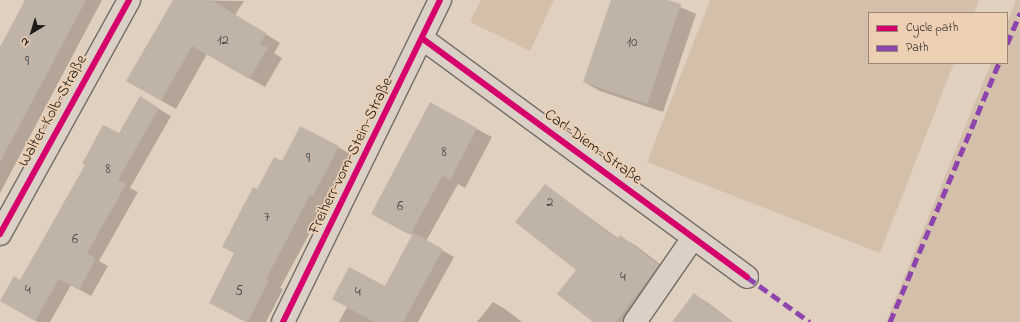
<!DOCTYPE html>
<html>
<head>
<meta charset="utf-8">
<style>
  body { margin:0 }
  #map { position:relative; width:1020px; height:322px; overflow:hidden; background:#e0d0c0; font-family:"Indie Flower",sans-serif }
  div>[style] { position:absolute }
  .green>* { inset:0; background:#d4bfab }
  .shadow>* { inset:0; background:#0003 }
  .building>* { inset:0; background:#c0b4a9 }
  .roads { filter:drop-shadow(1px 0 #746d66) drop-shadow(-1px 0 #746d66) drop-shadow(0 1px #746d66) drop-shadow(0 -1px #746d66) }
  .minor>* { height:22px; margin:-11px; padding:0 11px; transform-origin:11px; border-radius:11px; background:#dbd0c5 }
  .quiet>* { height:5px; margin-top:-2.5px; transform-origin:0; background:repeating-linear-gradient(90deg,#8e44ad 0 10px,transparent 0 15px) }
  .cycleway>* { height:6px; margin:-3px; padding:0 3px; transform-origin:3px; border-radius:3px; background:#d6006c }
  span { translate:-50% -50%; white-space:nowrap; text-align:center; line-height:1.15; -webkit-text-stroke:3.5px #edcfb3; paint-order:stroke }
  .number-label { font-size:14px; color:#45423f }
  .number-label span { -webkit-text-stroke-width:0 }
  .street-label { font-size:16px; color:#1c1c1c }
  .legend { position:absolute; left:868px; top:12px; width:140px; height:52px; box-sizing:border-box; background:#edcfb3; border:1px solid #998777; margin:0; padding:5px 7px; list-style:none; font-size:12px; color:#1c1c1c }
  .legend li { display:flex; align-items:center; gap:8px; height:20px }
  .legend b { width:20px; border:1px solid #998777 }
  .north { position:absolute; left:12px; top:12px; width:40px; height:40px; -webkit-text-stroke:3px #edcfb3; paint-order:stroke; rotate:218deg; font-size:11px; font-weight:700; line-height:16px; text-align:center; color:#1c1c1c }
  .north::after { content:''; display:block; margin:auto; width:14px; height:18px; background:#1c1c1c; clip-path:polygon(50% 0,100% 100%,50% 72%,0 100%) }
</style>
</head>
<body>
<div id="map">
  <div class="green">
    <div style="clip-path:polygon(481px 0,554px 0,530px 51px,470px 22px)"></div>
    <div style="clip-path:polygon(710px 0,979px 0,974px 13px,869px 13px,869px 63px,954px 63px,880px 253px,647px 162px)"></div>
    <div style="clip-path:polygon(1016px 0,1020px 0,1020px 322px,886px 322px,991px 63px,1007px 63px,1007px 23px)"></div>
  </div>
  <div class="shadow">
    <div style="clip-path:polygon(26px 0,102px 0,0 193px,0 49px)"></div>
    <div style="clip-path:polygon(174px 0,244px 1px,235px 15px,280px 43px,274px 53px,282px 58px,265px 87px,207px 54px,176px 109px,127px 81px)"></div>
    <div style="clip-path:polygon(612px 0,665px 0,696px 14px,663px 112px,600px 91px,584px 82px)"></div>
    <div style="clip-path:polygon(140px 98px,171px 116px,130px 188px,138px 192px,99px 261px,108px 266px,91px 296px,71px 285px,50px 322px,38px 322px,1px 301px,20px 281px,119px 134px)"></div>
    <div style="clip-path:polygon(430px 104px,492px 137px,465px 188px,458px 184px,426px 241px,454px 257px,418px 322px,339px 322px,347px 307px,385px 287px,415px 236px,386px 221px)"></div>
    <div style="clip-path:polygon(338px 147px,352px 155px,280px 288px,283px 289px,266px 322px,246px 322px,210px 303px,235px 254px,257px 191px,283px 162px)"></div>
    <div style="clip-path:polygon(545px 185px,619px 239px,620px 237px,635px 245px,673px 274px,637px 322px,595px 322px)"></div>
    <div style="clip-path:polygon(694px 295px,707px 302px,733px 322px,673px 322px)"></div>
    <div style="clip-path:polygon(493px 302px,505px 309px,522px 322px,477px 322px)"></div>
  </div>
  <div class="building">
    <div style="clip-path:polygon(25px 0,86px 0,0 162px,0 47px)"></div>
    <div style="clip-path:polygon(173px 0,211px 0,266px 33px,260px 44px,268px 48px,249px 79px,192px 46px,161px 101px,126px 81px)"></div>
    <div style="clip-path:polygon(611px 0,668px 0,681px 4px,647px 104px,583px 82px)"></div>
    <div style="clip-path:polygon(140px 96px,159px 108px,118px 180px,126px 184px,87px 253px,96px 258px,79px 290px,59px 279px,35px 321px,0 301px,14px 276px,20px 280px,85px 165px,82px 164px,103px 125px,119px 133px)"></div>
    <div style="clip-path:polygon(430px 102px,477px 128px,450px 180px,442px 176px,410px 235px,371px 214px)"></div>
    <div style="clip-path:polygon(300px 126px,339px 146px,313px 196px,310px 195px,266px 279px,269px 280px,248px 322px,246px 322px,209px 303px,234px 253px,222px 247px,253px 187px,257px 189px,274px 157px,282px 161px)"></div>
    <div style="clip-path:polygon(545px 184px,617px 239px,620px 235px,659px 265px,616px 322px,593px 322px,557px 294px,576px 270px,515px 222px)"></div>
    <div style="clip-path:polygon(413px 233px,443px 249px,403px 322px,374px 322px,332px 299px,349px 267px,385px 286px)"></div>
    <div style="clip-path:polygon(694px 293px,732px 322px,672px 322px)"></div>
  </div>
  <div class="roads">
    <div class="minor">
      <div style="left:423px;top:39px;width:402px;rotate:36.3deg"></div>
      <div style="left:0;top:234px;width:267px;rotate:-61.1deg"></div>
      <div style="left:283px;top:322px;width:358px;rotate:-64deg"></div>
      <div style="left:635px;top:322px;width:102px;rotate:-55.4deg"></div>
    </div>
  </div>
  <div class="quiet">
    <div style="left:1007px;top:44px;width:34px;rotate:-67deg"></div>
    <div style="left:747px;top:277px;width:77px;rotate:35.5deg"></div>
    <div style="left:890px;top:322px;width:281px;rotate:-67.2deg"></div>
  </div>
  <div class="cycleway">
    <div style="left:423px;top:39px;width:402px;rotate:36.3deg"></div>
    <div style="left:0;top:234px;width:267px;rotate:-61.1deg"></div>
    <div style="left:283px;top:322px;width:358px;rotate:-64deg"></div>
  </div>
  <div class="number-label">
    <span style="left:223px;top:41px">12</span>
    <span style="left:632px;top:43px">10</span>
    <span style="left:27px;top:62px">9</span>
    <span style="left:444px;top:153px">8</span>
    <span style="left:308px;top:159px">9</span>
    <span style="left:108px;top:170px">8</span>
    <span style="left:550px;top:203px">2</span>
    <span style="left:400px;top:207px">6</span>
    <span style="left:267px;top:218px">7</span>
    <span style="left:75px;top:240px">6</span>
    <span style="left:623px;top:278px">4</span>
    <span style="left:28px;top:291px">4</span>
    <span style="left:239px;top:292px">5</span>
    <span style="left:358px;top:293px">4</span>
  </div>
  <div class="street-label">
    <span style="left:53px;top:111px;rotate:-61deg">Walter-Kolb-Straße</span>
    <span style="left:593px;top:147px;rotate:36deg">Carl-Diem-Straße</span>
    <span style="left:351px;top:156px;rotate:-64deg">Freiherr-vom-Stein-Straße</span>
  </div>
  <ul class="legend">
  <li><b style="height:5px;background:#d6006c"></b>Cycle path</li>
  <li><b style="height:5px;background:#8e44ad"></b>Path</li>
  </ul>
  <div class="north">N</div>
</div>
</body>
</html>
